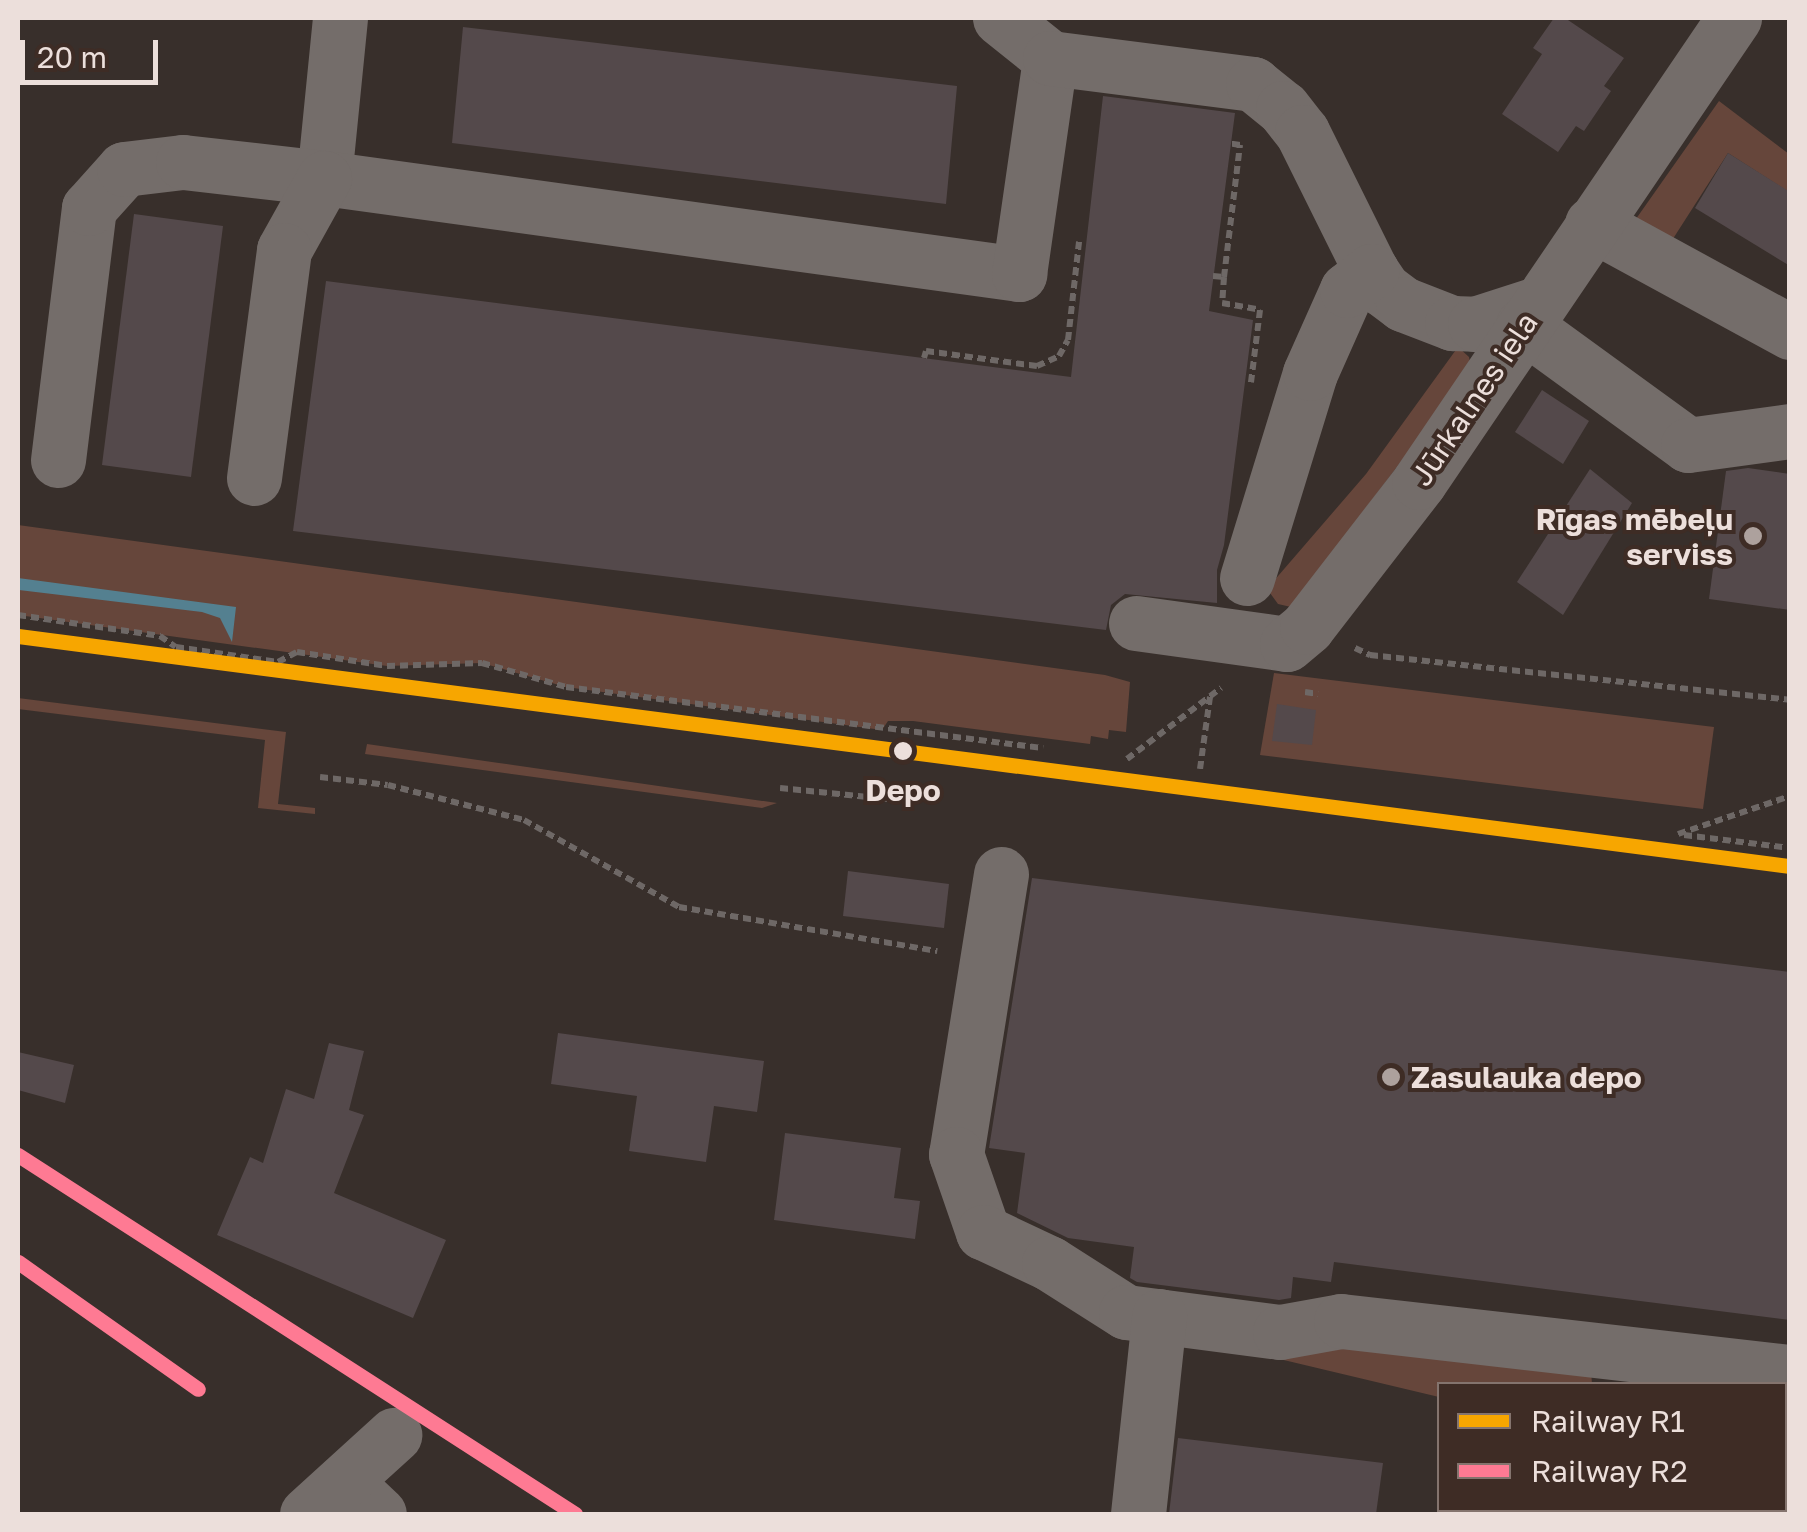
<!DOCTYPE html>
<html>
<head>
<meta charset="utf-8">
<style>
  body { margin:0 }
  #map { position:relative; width:1807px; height:1532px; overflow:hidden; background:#382f2b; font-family:"Golos Text",sans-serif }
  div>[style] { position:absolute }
  .green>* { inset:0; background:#66463b }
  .water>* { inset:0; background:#548090 }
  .building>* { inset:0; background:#54494b }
  .path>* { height:6px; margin-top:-3px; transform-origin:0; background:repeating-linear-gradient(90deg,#6e6866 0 8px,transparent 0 13px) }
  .minor>* { height:55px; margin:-27.5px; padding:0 27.5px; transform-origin:27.5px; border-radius:27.5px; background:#746d6a }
  .rail>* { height:11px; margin-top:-5.5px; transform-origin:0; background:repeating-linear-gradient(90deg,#3e2c25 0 22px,#6f6966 0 44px); box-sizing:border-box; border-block:2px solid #6f6966 }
  .rail-1>* { height:15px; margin:-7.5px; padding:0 7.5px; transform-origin:7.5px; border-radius:7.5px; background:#f7a600 }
  .rail-2>* { height:15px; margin:-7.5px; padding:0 7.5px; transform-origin:7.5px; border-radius:7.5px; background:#fe7a93 }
  .dots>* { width:28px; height:28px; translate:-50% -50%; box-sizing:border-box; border:5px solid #3e2c25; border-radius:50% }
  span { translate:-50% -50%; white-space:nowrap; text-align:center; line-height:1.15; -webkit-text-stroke:8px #3e2c25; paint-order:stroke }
  .street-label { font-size:30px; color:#ecdfdb }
  .poi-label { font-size:30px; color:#ecdfdb; font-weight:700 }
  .right { translate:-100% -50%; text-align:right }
  .left { translate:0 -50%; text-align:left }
  .stop-label { font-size:30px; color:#ecdfdb; font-weight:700 }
  .frame { position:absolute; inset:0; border:20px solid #ecdfdb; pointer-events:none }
  .legend { position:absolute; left:1437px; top:1382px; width:350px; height:130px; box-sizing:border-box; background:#3e2c25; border:2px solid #84746e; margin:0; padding:12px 18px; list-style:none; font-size:30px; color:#ecdfdb }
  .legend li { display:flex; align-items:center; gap:20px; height:50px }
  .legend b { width:50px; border:2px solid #84746e }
  .scale { position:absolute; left:20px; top:40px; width:138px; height:45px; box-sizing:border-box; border:5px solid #ecdfdb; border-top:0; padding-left:12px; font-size:30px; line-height:35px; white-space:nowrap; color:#ecdfdb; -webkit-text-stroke:8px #3e2c25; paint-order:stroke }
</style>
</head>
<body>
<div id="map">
  <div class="green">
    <div style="clip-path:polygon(1719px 101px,1789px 154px,1789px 192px,1728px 153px,1669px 245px,1631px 226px)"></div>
    <div style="clip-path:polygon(1458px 347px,1469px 357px,1471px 369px,1291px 607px,1278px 604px,1270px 593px,1272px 583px,1366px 474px)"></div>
    <div style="clip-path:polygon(18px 525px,1105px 675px,1130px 682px,1126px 732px,1109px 730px,1108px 739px,1091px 736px,1090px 744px,913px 721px,888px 721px,882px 730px,566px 687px,482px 663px,387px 666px,18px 615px)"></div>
    <div style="clip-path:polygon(1274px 673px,1714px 727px,1703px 809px,1260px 755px)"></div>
    <div style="clip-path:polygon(18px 698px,286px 732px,278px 804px,315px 808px,315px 814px,258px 808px,265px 740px,18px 709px)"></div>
    <div style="clip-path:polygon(367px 744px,707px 793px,777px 803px,762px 808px,365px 754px)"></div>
    <div style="clip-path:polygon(1253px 1337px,1591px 1370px,1592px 1384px,1440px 1384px,1439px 1397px,1242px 1350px)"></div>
  </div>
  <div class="water">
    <div style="clip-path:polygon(18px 578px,236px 607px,232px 642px,220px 618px,202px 612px,19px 590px)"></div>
  </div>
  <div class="building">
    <div style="clip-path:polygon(1554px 18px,1565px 18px,1624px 58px,1604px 86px,1611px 91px,1584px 131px,1576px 126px,1558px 152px,1502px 114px,1542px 54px,1533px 48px)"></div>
    <div style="clip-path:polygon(463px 27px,957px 86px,946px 204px,452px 143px)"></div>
    <div style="clip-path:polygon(1103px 96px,1235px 113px,1209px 311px,1253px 320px,1224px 545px,1217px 570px,1217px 603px,1125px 594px,1111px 605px,1106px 630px,293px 531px,326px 281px,1071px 377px)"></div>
    <div style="clip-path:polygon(1728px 153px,1790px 192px,1790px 266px,1695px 208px)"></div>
    <div style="clip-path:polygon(134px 214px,223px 226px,191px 477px,102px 465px)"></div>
    <div style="clip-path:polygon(1542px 390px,1589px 421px,1563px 464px,1515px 432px)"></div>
    <div style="clip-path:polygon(1748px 468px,1790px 474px,1790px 610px,1709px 599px,1726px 471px)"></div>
    <div style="clip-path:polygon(1590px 469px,1632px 503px,1563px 615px,1517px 582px)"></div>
    <div style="clip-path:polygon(1277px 704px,1316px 710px,1312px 745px,1272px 741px)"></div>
    <div style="clip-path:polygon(848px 871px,949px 884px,944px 928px,843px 916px)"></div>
    <div style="clip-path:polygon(1032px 878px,1790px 972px,1790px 1320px,1334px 1262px,1331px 1282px,1293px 1277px,1291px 1298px,1279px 1300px,1137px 1282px,1130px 1278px,1134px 1247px,1068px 1238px,1017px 1213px,1025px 1153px,989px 1148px)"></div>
    <div style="clip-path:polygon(558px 1033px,764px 1061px,757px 1112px,714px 1106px,706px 1162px,629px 1151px,637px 1096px,551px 1084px)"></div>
    <div style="clip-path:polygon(329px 1043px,364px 1051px,349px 1110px,364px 1115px,334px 1193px,446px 1240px,413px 1318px,217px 1235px,250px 1157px,263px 1163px,286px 1089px,314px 1099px)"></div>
    <div style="clip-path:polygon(18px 1052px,74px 1065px,65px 1103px,18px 1090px)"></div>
    <div style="clip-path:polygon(785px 1133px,901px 1148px,894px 1198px,920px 1201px,915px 1239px,774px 1220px)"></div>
    <div style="clip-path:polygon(1178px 1438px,1383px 1463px,1376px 1514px,1169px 1514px)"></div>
  </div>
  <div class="path">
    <div style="left:1213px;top:276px;width:11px;rotate:5deg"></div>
    <div style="left:1224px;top:277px;width:26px;rotate:94deg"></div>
    <div style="left:1222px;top:303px;width:39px;rotate:10deg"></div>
    <div style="left:1260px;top:310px;width:73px;rotate:97.1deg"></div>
    <div style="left:1224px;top:277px;width:133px;rotate:-83.1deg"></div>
    <div style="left:1240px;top:145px;width:12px;rotate:-171deg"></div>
    <div style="left:924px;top:358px;width:7px;rotate:-74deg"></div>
    <div style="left:926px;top:351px;width:112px;rotate:7.7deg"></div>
    <div style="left:1037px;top:366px;width:24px;rotate:-24deg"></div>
    <div style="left:1059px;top:356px;width:18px;rotate:-61deg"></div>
    <div style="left:1068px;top:340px;width:99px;rotate:-83.6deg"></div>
    <div style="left:18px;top:615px;width:144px;rotate:8.4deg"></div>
    <div style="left:160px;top:636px;width:19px;rotate:35deg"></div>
    <div style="left:176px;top:647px;width:103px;rotate:8.4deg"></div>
    <div style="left:278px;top:662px;width:21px;rotate:-28deg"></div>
    <div style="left:297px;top:652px;width:91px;rotate:8.8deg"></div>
    <div style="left:387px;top:666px;width:95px;rotate:-1.8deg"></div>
    <div style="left:482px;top:663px;width:87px;rotate:15.9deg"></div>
    <div style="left:566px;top:687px;width:481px;rotate:7.3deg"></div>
    <div style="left:1355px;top:648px;width:17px;rotate:25deg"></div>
    <div style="left:1370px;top:655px;width:422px;rotate:6.1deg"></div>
    <div style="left:1305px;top:692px;width:13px;rotate:9deg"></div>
    <div style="left:1127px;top:759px;width:118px;rotate:-37.1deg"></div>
    <div style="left:1200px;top:769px;width:73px;rotate:-82.1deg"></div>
    <div style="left:320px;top:777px;width:68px;rotate:6.7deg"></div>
    <div style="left:388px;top:785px;width:140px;rotate:14.4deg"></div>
    <div style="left:524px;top:820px;width:178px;rotate:29.3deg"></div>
    <div style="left:679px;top:907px;width:262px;rotate:9.7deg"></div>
    <div style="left:780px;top:788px;width:108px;rotate:5.9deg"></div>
    <div style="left:1678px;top:834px;width:118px;rotate:-18.7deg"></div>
    <div style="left:1684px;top:835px;width:107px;rotate:7deg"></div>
  </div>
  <div class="minor">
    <div style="left:340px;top:18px;width:161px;rotate:95.7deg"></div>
    <div style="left:324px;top:178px;width:702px;rotate:7.86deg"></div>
    <div style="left:1019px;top:274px;width:218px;rotate:-81.8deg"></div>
    <div style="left:1000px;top:18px;width:64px;rotate:38.7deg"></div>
    <div style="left:1050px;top:58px;width:205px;rotate:7.3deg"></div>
    <div style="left:1253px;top:84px;width:38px;rotate:39deg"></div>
    <div style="left:1283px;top:108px;width:31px;rotate:52deg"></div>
    <div style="left:1302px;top:132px;width:155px;rotate:63.6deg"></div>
    <div style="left:1371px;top:271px;width:22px;rotate:56deg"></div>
    <div style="left:1383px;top:289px;width:25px;rotate:37deg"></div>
    <div style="left:1403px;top:304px;width:53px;rotate:21.2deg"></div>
    <div style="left:1452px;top:323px;width:23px;rotate:2deg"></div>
    <div style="left:1475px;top:324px;width:65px;rotate:-17.9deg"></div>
    <div style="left:1592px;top:224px;width:226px;rotate:28.6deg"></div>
    <div style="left:1523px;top:325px;width:204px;rotate:36deg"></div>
    <div style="left:1688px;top:445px;width:103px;rotate:-7.8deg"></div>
    <div style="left:58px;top:460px;width:254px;rotate:-83deg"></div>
    <div style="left:89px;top:208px;width:52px;rotate:-48.1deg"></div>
    <div style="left:124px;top:169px;width:59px;rotate:-6.8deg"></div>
    <div style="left:183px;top:162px;width:142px;rotate:6.5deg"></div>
    <div style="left:324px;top:178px;width:82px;rotate:119.1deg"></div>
    <div style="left:284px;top:250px;width:230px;rotate:97.5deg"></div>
    <div style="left:1247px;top:578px;width:214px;rotate:-72.9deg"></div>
    <div style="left:1310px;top:373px;width:91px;rotate:-66deg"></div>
    <div style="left:1347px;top:290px;width:31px;rotate:-38deg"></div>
    <div style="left:1136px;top:623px;width:152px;rotate:7.9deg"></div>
    <div style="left:1287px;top:644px;width:26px;rotate:-40deg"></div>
    <div style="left:1307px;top:627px;width:183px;rotate:-52.3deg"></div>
    <div style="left:1419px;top:482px;width:561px;rotate:-55.83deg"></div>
    <div style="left:1001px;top:874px;width:284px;rotate:99.1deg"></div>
    <div style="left:956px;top:1154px;width:83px;rotate:70.9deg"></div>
    <div style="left:983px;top:1232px;width:73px;rotate:25.2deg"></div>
    <div style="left:1049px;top:1263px;width:91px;rotate:32.5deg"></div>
    <div style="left:1126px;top:1312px;width:155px;rotate:7.4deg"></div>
    <div style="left:1280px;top:1332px;width:62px;rotate:-10.2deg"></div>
    <div style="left:1341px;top:1321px;width:452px;rotate:6.5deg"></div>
    <div style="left:344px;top:1481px;width:48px;rotate:43.3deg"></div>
    <div style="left:307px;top:1514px;width:118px;rotate:-42.2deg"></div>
    <div style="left:1138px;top:1514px;width:199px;rotate:-83.9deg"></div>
    <div style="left:1785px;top:1514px;width:29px;rotate:-80deg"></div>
  </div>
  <div class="rail">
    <div style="left:18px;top:1155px;width:663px;rotate:32.8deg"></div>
    <div style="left:18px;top:1262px;width:220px;rotate:35.2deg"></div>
  </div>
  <div class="rail-1">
    <div style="left:18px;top:636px;width:1787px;rotate:7.4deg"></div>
  </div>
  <div class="rail-2">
    <div style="left:18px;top:1155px;width:663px;rotate:32.8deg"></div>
    <div style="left:18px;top:1262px;width:220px;rotate:35.2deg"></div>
  </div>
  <div class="dots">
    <div style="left:1753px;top:536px;background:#ada19d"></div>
    <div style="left:903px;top:751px;background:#ecdfdb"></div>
    <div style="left:1391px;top:1077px;background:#ada19d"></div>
  </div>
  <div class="street-label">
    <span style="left:1474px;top:399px;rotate:-56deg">Jūrkalnes iela</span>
  </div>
  <div class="poi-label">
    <span class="right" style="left:1733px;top:536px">Rīgas mēbeļu<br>serviss</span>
    <span class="left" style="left:1411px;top:1077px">Zasulauka depo</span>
  </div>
  <div class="stop-label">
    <span style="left:903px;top:790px">Depo</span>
  </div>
  <div class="frame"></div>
  <ul class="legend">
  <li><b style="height:12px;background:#f7a600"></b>Railway R1</li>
  <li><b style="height:12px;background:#fe7a93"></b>Railway R2</li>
  </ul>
  <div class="scale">20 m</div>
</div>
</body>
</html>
